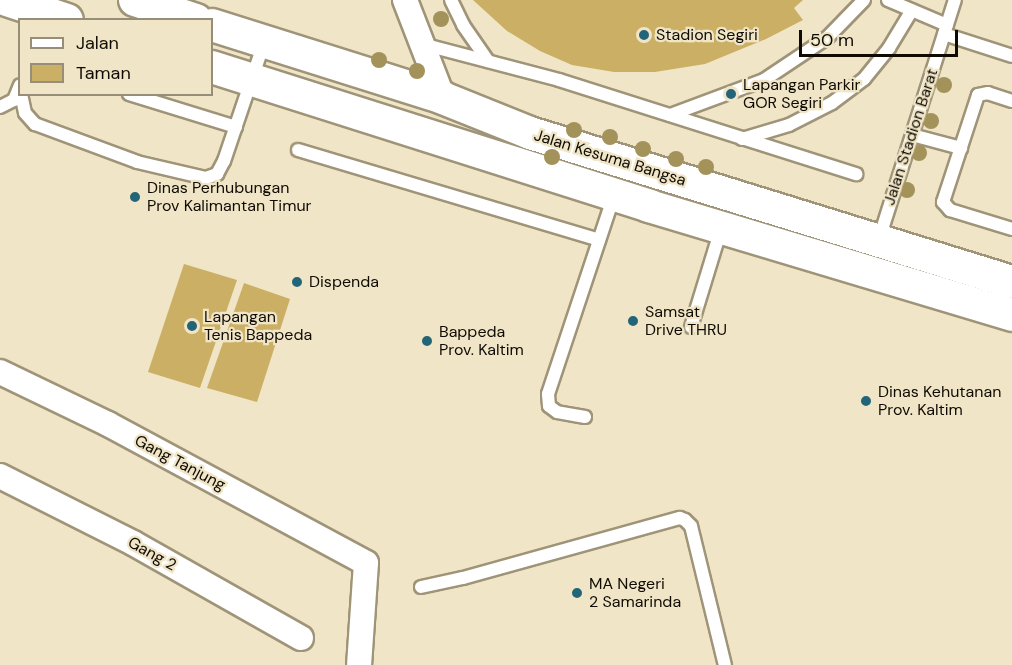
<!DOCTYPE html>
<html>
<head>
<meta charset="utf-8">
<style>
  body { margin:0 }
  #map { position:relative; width:1012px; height:665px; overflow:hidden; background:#f0e5c7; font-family:"DM Sans",sans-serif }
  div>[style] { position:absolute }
  .green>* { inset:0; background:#cbaf64 }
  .roads { filter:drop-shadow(2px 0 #9f9478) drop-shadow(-2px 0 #9f9478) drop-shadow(0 2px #9f9478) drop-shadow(0 -2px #9f9478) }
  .service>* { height:12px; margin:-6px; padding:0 6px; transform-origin:6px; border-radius:6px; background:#fff }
  .minor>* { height:24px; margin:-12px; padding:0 12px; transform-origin:12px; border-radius:12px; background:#fff }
  .tertiary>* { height:32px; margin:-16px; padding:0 16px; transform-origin:16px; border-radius:16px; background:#fff }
  .trees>* { width:16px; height:16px; margin:-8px; border-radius:50%; background:#a3925a }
  .dots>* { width:16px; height:16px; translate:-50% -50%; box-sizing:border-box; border:3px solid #f0e5c7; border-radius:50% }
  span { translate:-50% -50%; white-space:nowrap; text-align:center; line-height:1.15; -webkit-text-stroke:4.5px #f0e5c7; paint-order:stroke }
  .poi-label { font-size:16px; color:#0f0b03 }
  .left { translate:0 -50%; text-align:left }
  .street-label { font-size:16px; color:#0f0b03 }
  .legend { position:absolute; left:18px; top:18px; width:195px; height:78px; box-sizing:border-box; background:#f0e5c7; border:2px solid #968e79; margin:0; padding:8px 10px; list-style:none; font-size:18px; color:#0f0b03 }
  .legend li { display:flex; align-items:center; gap:12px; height:30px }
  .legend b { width:30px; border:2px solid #968e79 }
  .scale { position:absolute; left:799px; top:30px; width:159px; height:27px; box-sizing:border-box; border:3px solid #0f0b03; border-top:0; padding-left:8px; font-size:18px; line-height:21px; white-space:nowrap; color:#0f0b03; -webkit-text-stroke:4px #f0e5c7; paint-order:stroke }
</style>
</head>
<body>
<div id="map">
  <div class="green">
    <div style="clip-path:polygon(473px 0,803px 0,794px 8px,803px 20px,766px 39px,705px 64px,655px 72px,614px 72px,572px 65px,540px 51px,507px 31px)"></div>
    <div style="clip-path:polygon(184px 264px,237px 280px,200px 388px,148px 372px)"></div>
    <div style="clip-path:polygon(244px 283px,290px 299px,257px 402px,207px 388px)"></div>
  </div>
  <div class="roads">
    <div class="service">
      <div style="left:451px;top:0;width:28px;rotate:64deg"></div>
      <div style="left:463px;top:25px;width:44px;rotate:55.2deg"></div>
      <div style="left:888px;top:0;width:64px;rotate:23deg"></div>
      <div style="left:944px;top:34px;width:71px;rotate:17.9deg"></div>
      <div style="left:422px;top:44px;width:142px;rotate:14.7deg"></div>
      <div style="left:559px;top:80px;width:312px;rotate:17.6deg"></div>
      <div style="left:21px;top:94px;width:19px;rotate:78deg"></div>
      <div style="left:25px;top:113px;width:15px;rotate:48deg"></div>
      <div style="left:35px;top:124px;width:109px;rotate:20.4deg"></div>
      <div style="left:137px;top:162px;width:71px;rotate:13.1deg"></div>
      <div style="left:206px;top:178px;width:12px;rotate:-20deg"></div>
      <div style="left:217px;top:174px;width:15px;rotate:-62deg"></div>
      <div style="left:224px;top:161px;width:125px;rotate:-71.3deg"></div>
      <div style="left:129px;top:94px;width:112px;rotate:17.1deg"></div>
      <div style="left:1012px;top:101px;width:25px;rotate:-162deg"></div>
      <div style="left:988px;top:93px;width:10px;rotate:169deg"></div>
      <div style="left:978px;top:95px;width:113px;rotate:108.1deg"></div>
      <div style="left:943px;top:202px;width:11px;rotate:49deg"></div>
      <div style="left:950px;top:210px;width:65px;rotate:17deg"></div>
      <div style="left:0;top:107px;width:16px;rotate:-27deg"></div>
      <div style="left:14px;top:100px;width:16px;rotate:-68deg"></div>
      <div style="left:670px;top:115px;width:100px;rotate:-20.4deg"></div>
      <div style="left:764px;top:80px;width:76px;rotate:-33.7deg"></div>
      <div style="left:827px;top:38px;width:53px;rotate:-45.8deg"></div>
      <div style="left:912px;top:135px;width:51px;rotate:14.9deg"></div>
      <div style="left:742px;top:139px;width:49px;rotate:-16.6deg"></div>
      <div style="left:789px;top:125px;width:48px;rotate:-27.1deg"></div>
      <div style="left:832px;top:103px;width:40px;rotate:-37deg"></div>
      <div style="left:864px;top:79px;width:40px;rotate:-51deg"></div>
      <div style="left:889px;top:48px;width:44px;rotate:-58.8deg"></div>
      <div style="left:298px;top:150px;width:314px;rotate:16.6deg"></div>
      <div style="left:879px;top:239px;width:251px;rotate:-72.4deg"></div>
      <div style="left:691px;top:327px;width:102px;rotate:-73deg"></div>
      <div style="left:585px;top:417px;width:28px;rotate:-170deg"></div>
      <div style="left:557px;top:412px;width:10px;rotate:-143deg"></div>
      <div style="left:549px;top:406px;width:12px;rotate:-95deg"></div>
      <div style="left:548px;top:394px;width:209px;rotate:-71.6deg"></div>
      <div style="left:421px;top:587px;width:43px;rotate:-12.1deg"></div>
      <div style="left:463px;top:578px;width:225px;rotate:-15.5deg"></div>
      <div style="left:680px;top:518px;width:5px;rotate:22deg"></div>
      <div style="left:685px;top:520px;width:8px;rotate:45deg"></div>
      <div style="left:691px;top:526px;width:143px;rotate:76.3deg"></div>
    </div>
    <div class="minor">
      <div style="left:405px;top:0;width:105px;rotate:68.8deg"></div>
      <div style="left:0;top:372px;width:120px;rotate:25.7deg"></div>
      <div style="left:108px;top:424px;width:293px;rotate:28.3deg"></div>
      <div style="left:366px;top:563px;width:102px;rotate:93.9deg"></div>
      <div style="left:0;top:476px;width:149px;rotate:26.7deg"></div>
      <div style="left:133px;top:543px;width:193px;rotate:29.5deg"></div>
    </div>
    <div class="tertiary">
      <div style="left:7px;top:0;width:63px;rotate:18.4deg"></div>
      <div style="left:135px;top:0;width:64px;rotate:18.2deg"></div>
      <div style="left:212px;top:25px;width:242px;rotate:17.5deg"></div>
      <div style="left:443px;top:98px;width:94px;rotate:21.9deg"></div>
      <div style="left:530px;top:133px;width:505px;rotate:17.18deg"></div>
      <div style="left:212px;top:67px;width:459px;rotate:17.6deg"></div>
      <div style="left:649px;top:206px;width:379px;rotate:16.7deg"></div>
    </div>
  </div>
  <div class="trees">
    <div style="left:441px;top:19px"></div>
    <div style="left:379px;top:60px"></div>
    <div style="left:417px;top:71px"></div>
    <div style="left:944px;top:85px"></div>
    <div style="left:931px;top:121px"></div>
    <div style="left:574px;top:130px"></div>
    <div style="left:610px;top:137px"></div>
    <div style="left:643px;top:149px"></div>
    <div style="left:919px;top:153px"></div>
    <div style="left:552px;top:157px"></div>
    <div style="left:676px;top:159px"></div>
    <div style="left:706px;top:167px"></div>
    <div style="left:907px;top:190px"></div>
  </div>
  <div class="dots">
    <div style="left:644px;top:35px;background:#236578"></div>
    <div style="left:731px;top:94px;background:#236578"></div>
    <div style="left:135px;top:197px;background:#236578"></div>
    <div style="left:297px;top:282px;background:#236578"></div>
    <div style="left:633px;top:321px;background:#236578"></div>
    <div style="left:192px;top:326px;background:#236578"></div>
    <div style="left:427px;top:341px;background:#236578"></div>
    <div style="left:866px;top:401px;background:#236578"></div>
    <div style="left:577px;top:593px;background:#236578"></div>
  </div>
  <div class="poi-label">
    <span class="left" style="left:656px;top:35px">Stadion Segiri</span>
    <span class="left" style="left:743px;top:94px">Lapangan Parkir<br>GOR Segiri</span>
    <span class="left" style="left:147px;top:197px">Dinas Perhubungan<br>Prov Kalimantan Timur</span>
    <span class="left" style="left:309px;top:282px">Dispenda</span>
    <span class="left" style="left:645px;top:321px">Samsat<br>Drive THRU</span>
    <span class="left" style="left:204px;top:326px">Lapangan<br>Tenis Bappeda</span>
    <span class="left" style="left:439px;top:341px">Bappeda<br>Prov. Kaltim</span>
    <span class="left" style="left:878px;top:401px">Dinas Kehutanan<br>Prov. Kaltim</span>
    <span class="left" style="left:589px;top:593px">MA Negeri<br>2 Samarinda</span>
  </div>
  <div class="street-label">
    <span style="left:911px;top:137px;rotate:-72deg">Jalan Stadion Barat</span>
    <span style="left:610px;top:158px;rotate:17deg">Jalan Kesuma Bangsa</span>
    <span style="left:180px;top:463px;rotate:28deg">Gang Tanjung</span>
    <span style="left:152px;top:554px;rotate:29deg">Gang 2</span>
  </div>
  <ul class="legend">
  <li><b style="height:8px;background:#fff"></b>Jalan</li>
  <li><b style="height:16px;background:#cbaf64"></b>Taman</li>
  </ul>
  <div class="scale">50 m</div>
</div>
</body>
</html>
